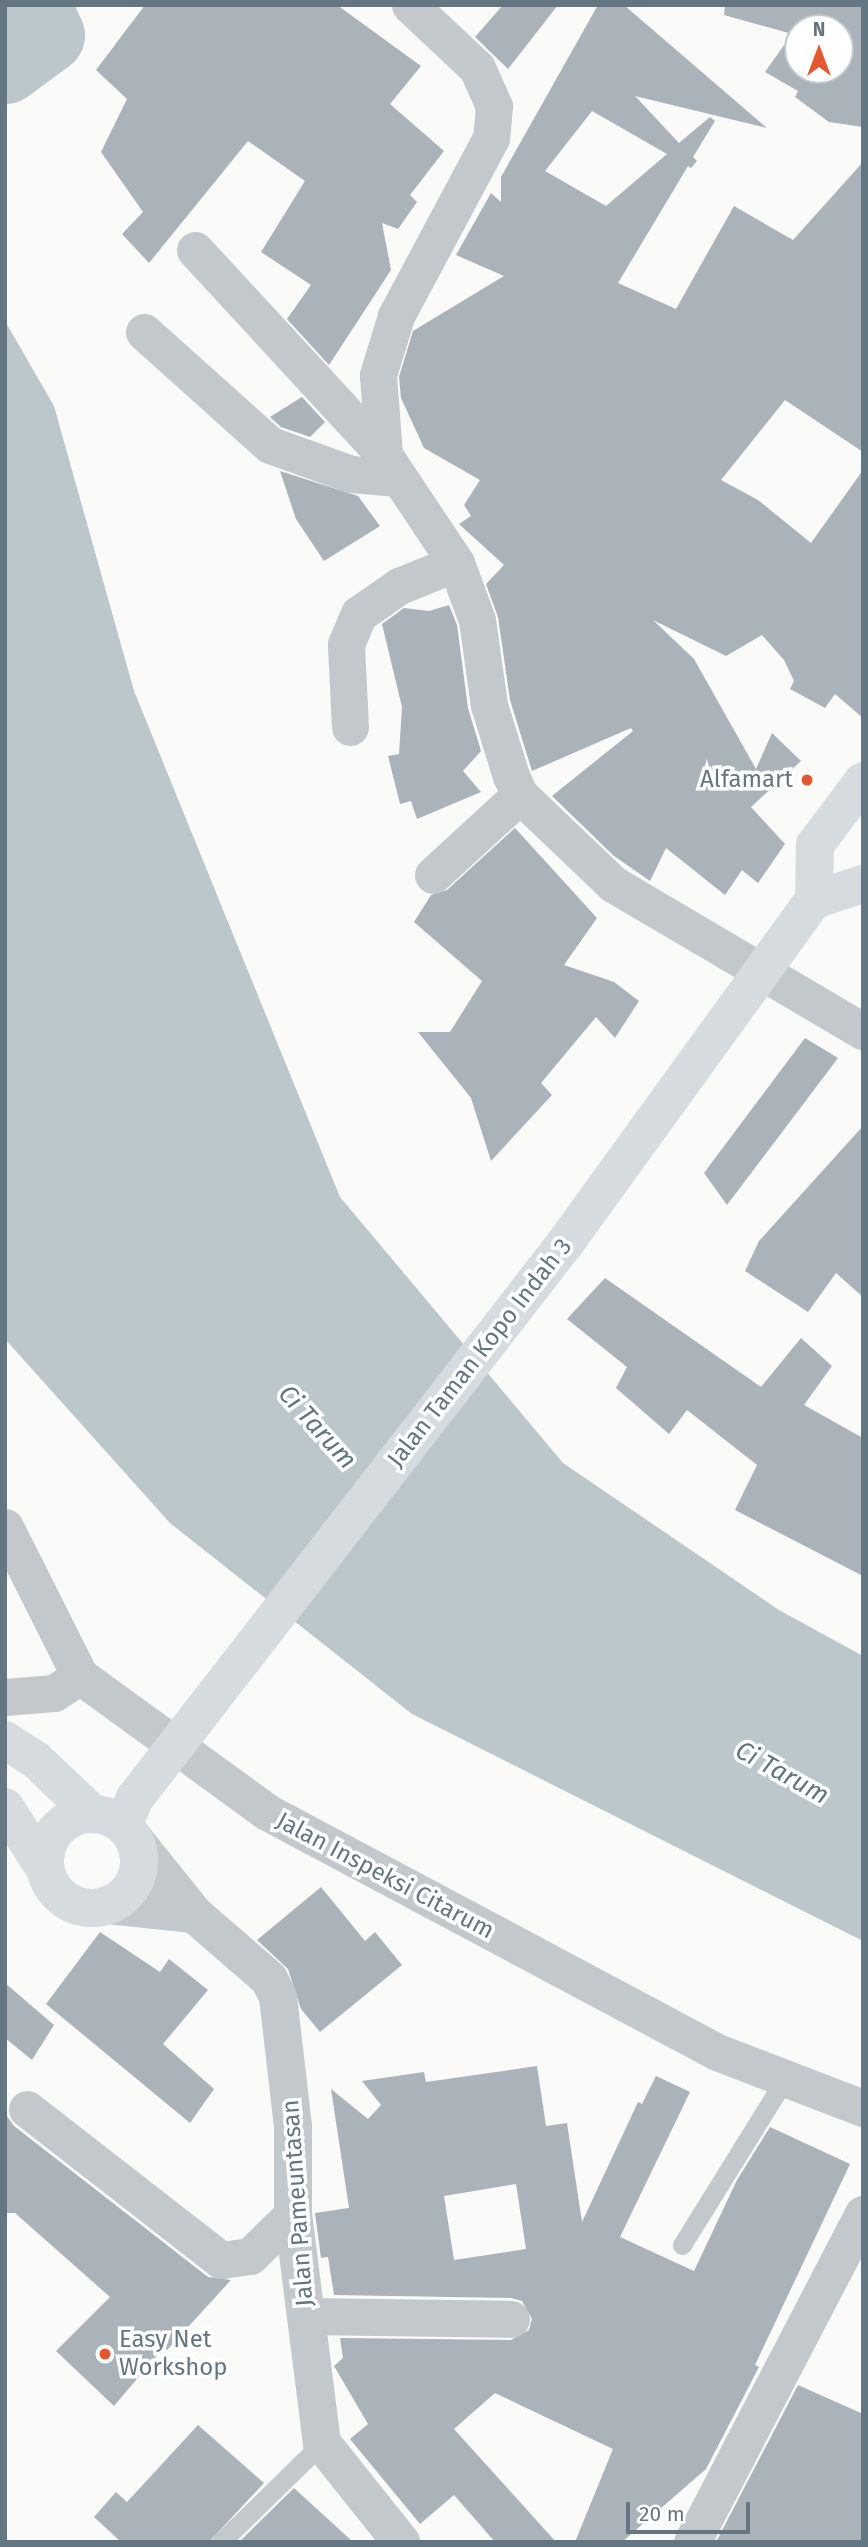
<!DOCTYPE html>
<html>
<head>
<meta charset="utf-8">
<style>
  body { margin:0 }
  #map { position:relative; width:868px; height:2547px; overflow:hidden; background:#fafaf8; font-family:"Fira Sans",sans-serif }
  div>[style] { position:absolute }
  .water>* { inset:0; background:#bbc7cb }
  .river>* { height:75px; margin:-37.5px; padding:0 37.5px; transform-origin:37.5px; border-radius:37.5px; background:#bbc7cb }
  .building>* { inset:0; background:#aab3b9 }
  .service>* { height:19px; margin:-9.5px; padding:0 9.5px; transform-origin:9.5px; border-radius:9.5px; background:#c3c8cc }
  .minor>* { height:37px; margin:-18.5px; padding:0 18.5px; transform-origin:18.5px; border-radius:18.5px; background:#c3c8cc }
  .tertiary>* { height:38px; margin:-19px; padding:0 19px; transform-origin:19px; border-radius:19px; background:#c3c8cc }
  .secondary>* { height:38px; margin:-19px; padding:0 19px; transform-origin:19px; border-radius:19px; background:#d6dbdf }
  .secondary>.ring { margin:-19px; padding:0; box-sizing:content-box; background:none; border:38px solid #d6dbdf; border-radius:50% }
  .dots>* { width:19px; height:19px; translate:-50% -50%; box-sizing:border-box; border:4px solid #fff; border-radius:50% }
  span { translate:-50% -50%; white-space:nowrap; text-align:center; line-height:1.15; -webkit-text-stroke:7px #fff; paint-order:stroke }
  .poi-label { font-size:24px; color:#657683 }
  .right { translate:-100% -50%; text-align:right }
  .left { translate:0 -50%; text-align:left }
  .street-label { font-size:24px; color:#657683 }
  .water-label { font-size:26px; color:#60757c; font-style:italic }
  .frame { position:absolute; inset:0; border:7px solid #657683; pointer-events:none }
  .north { position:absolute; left:784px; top:14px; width:70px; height:70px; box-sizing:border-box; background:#fff; border:2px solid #c1c8cd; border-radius:50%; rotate:0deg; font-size:19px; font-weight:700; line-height:28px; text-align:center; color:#657683 }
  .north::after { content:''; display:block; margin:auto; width:24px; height:32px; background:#e4572e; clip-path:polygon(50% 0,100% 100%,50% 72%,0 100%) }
  .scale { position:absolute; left:626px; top:2502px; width:124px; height:32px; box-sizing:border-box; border:4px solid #657683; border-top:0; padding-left:9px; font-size:21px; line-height:24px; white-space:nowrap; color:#657683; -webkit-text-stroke:5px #fff; paint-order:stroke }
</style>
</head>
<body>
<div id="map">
  <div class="water">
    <div style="clip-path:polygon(5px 321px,54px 406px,134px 691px,340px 1197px,563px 1463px,779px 1610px,863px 1656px,863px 1941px,412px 1714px,170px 1523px,5px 1339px)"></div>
  </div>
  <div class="river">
    <div style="left:5px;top:66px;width:52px;rotate:-36.4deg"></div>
    <div style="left:47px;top:35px;width:33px;rotate:-115deg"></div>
  </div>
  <div class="building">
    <div style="clip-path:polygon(145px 5px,337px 5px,421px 66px,390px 104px,444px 151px,410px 195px,417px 202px,398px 229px,382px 223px,391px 270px,329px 365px,287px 319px,311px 285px,261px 252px,305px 181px,248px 141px,149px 263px,122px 234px,143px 212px,101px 152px,127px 99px,96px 70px)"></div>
    <div style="clip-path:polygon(503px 5px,558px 5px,508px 69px,475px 37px)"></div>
    <div style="clip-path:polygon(evenodd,598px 5px,624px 5px,767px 128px,635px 96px,679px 143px,710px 117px,715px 121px,693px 157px,697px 161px,691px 168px,688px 166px,618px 283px,676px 309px,734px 206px,793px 240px,863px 162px,863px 452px,785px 400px,721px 480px,758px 500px,811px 543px,863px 470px,863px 718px,835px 694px,825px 708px,790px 689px,794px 681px,784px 660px,762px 635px,726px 656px,653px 620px,694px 659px,756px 769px,772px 733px,801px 761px,751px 807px,785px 844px,758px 883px,742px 870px,725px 895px,666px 848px,650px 881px,614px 856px,552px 796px,633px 731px,631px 728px,532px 771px,510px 700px,498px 617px,486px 584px,504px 565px,459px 524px,471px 516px,464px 505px,480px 480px,424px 448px,401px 398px,399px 377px,413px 331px,504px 276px,456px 255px,491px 193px,501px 202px,501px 177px,598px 5px,592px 111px,667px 154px,606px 206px,545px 171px,592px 111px)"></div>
    <div style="clip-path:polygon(evenodd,725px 5px,863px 5px,863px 127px,829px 122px,795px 97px,798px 91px,765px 72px,792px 34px,724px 15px,725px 5px,798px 28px,840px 28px,840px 70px,798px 70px,798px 28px)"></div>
    <div style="clip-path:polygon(302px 397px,325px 422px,310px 437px,281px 427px,270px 417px)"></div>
    <div style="clip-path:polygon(280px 471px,358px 496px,380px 526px,324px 561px,296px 519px)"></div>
    <div style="clip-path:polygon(449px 605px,457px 625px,468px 708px,481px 751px,463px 771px,481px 792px,417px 819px,411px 801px,400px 804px,388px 756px,399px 754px,402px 707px,382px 624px,404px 608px,429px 611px)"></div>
    <div style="clip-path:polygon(515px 828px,597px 918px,564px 965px,614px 982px,639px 1001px,615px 1038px,596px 1017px,541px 1083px,552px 1095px,491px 1161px,471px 1098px,418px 1032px,450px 1032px,482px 981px,414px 922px,431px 895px,447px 890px)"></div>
    <div style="clip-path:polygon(805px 1038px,838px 1058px,727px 1205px,704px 1173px)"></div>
    <div style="clip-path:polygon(863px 1126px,863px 1297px,836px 1273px,808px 1312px,745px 1271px,759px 1241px)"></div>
    <div style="clip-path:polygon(605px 1278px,761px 1387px,801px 1338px,832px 1366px,804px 1405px,863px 1438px,863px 1576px,735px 1510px,757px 1465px,687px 1410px,669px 1434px,616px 1388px,627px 1367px,567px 1319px)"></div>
    <div style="clip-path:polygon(321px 1887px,365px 1941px,375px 1932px,402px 1965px,320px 2032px,301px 2009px,288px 1969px,257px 1940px)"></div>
    <div style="clip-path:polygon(100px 1932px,160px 1972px,169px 1959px,208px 1990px,163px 2044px,214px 2089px,190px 2123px,46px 2004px)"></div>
    <div style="clip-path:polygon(5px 1983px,54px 2025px,32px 2060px,5px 2038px)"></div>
    <div style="clip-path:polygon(evenodd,537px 2066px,546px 2126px,567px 2123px,582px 2222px,638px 2102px,642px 2104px,656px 2076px,690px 2092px,620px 2237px,694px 2271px,737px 2180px,770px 2127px,850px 2164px,755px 2365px,759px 2367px,706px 2469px,622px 2542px,575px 2542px,613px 2449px,495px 2393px,454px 2429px,556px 2542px,495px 2542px,454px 2495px,420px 2524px,350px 2439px,368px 2424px,334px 2366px,343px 2358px,340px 2338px,511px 2340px,529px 2330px,532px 2319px,522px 2301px,511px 2298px,334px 2295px,328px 2257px,321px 2258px,315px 2213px,349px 2208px,331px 2089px,368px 2119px,381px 2105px,362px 2081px,424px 2072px,426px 2082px,537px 2066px,516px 2184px,526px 2249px,454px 2260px,444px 2196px,516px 2184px)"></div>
    <div style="clip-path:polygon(5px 2097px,7px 2116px,14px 2126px,208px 2277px,231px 2280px,167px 2350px,164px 2347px,114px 2406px,56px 2351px,110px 2297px,15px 2213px,5px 2213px)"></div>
    <div style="clip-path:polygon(798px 2385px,863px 2414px,863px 2542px,716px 2542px)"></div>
    <div style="clip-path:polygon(198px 2425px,264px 2483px,209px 2542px,121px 2542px,94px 2517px,116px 2492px,127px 2502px)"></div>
    <div style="clip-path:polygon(294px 2488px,353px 2542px,239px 2542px)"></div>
  </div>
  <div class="service">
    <div style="left:682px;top:2245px;width:195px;rotate:-58.2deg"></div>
    <div style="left:221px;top:2542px;width:141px;rotate:-44.4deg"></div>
  </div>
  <div class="minor">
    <div style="left:410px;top:5px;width:92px;rotate:43.2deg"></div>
    <div style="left:477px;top:68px;width:42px;rotate:65.9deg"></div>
    <div style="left:494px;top:106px;width:32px;rotate:95deg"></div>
    <div style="left:491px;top:138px;width:202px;rotate:118.1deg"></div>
    <div style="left:396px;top:316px;width:62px;rotate:107deg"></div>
    <div style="left:378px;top:375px;width:80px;rotate:85.7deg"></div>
    <div style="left:384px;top:455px;width:130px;rotate:56.3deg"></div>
    <div style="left:456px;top:563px;width:61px;rotate:69.8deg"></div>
    <div style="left:477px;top:620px;width:86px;rotate:82deg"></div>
    <div style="left:489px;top:705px;width:74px;rotate:72.8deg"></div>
    <div style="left:511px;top:776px;width:21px;rotate:65deg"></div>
    <div style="left:520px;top:795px;width:129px;rotate:43.7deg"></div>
    <div style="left:613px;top:884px;width:290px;rotate:30.5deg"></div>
    <div style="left:195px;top:250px;width:279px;rotate:47.3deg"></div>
    <div style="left:144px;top:332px;width:169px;rotate:41.9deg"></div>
    <div style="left:270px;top:445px;width:86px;rotate:19.7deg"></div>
    <div style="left:351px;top:474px;width:47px;rotate:4.9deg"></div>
    <div style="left:350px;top:727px;width:83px;rotate:-92.8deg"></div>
    <div style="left:346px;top:644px;width:33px;rotate:-67deg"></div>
    <div style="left:359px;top:614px;width:49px;rotate:-35deg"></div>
    <div style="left:399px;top:586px;width:61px;rotate:-22deg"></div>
    <div style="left:433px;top:875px;width:118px;rotate:-42.6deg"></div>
    <div style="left:5px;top:1527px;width:167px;rotate:63.3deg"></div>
    <div style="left:80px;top:1676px;width:231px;rotate:36deg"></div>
    <div style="left:267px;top:1812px;width:510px;rotate:28.07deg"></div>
    <div style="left:717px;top:2052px;width:156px;rotate:21deg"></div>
    <div style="left:5px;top:1697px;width:49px;rotate:-4.7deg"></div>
    <div style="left:54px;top:1693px;width:31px;rotate:-33deg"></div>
    <div style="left:27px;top:2109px;width:246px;rotate:37.9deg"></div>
    <div style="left:221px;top:2260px;width:29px;rotate:-8deg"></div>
    <div style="left:250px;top:2256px;width:60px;rotate:-44.3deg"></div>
    <div style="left:305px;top:2316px;width:206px;rotate:0.8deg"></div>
    <div style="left:692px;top:2542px;width:370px;rotate:-62.5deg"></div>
  </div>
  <div class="tertiary">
    <div style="left:133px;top:1838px;width:97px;rotate:51.2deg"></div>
    <div style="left:194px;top:1914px;width:99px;rotate:40.9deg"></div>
    <div style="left:269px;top:1979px;width:20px;rotate:63deg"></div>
    <div style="left:278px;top:1997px;width:130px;rotate:83.4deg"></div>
    <div style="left:293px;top:2126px;width:88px;rotate:90deg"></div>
    <div style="left:293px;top:2214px;width:231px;rotate:82.8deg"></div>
    <div style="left:322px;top:2443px;width:127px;rotate:51.4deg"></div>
    <div style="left:108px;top:1905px;width:86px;rotate:6deg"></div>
  </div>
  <div class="secondary">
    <div style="left:814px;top:900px;width:52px;rotate:-18.1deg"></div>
    <div style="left:5px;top:1740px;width:37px;rotate:33deg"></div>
    <div style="left:36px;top:1760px;width:79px;rotate:43.5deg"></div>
    <div style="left:5px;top:1807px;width:74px;rotate:57.2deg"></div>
    <div class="ring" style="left:45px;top:1814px;width:56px;height:56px"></div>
    <div style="left:123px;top:1825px;width:30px;rotate:-66deg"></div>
    <div style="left:135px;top:1798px;width:703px;rotate:-52.22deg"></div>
    <div style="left:566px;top:1242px;width:422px;rotate:-54.1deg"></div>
    <div style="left:814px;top:900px;width:55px;rotate:-89deg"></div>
    <div style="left:815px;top:845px;width:80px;rotate:-53.1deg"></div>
  </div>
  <div class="dots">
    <div style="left:807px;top:780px;background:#e4572e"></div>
    <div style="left:105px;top:2354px;background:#e4572e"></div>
  </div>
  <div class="poi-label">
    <span class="right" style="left:793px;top:780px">Alfamart</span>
    <span class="left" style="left:119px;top:2354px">Easy Net<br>Workshop</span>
  </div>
  <div class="street-label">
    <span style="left:480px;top:1353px;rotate:-52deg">Jalan Taman Kopo Indah 3</span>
    <span style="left:385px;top:1876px;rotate:28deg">Jalan Inspeksi Citarum</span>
    <span style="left:298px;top:2203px;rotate:-94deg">Jalan Pameuntasan</span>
  </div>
  <div class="water-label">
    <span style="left:317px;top:1427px;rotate:48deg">Ci Tarum</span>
    <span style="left:782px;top:1773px;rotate:29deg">Ci Tarum</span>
  </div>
  <div class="frame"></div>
  <div class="north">N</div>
  <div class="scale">20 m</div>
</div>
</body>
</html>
